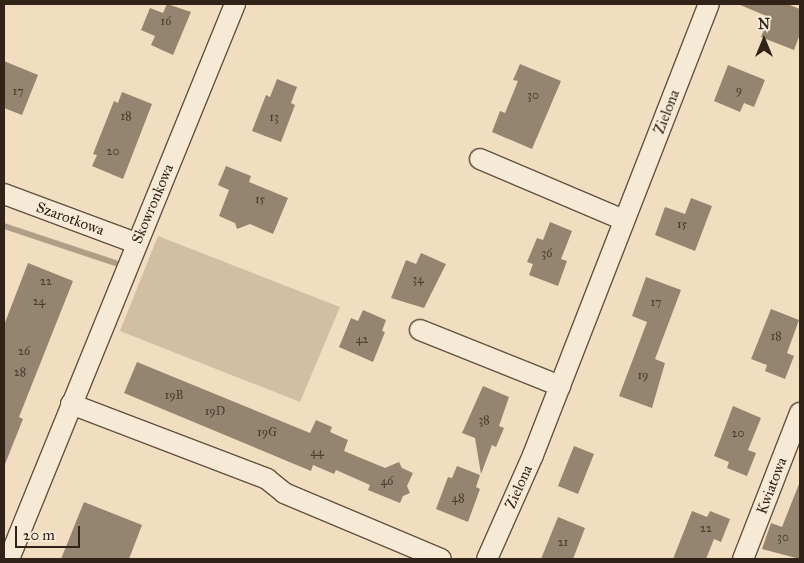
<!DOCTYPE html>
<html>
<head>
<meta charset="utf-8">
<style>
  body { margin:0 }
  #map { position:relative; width:804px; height:563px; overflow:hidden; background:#f1dec0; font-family:"IM FELL Great Primer",serif }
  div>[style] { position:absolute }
  .green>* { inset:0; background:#d1bea3 }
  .stream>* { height:6px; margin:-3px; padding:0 3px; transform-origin:3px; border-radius:3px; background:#b09e87 }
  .building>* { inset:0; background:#95846f }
  .roads { filter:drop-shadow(1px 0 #625242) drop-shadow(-1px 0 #625242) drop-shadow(0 1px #625242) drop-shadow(0 -1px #625242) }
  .minor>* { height:20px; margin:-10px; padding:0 10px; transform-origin:10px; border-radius:10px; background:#f6ead6 }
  span { translate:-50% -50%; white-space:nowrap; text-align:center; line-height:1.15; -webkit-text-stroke:4px #f6ead6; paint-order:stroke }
  .number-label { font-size:12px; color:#4b3b2e }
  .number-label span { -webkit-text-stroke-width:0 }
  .street-label { font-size:15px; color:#322318 }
  .frame { position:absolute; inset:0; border:5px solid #322318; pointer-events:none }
  .north { position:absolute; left:739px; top:15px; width:50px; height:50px; -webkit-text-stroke:4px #f6ead6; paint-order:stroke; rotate:0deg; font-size:14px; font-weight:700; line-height:20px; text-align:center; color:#322318 }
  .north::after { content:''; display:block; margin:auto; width:18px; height:22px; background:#322318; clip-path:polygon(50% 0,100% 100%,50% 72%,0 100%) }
  .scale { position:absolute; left:15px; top:526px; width:65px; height:22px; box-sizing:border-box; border:2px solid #322318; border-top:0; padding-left:6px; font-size:15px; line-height:18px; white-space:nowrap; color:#322318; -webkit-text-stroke:4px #f6ead6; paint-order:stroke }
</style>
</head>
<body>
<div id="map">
  <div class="green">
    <div style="clip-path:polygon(158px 236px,340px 307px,300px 402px,120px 331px)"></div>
  </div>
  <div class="stream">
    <div style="left:4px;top:226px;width:117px;rotate:18.4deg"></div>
  </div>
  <div class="building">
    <div style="clip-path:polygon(167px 4px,191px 12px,173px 55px,151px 45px,155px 36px,141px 30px,150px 8px,163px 13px)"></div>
    <div style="clip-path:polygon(738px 4px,787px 4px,800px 9px,800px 34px,794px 50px,761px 37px,769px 17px)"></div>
    <div style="clip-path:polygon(4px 61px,38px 75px,22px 115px,4px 108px)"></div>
    <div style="clip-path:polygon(520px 64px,561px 81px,532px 149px,492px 132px,500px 111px,505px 113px,518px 81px,513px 80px)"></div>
    <div style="clip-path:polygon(728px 65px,765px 80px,754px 107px,744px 103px,740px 112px,714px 101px)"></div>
    <div style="clip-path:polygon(277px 79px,297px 87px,291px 103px,295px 105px,281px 142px,252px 131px,266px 95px,270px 97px)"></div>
    <div style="clip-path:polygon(122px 92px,152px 104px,123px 179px,92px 166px,97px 155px,93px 154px,114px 101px,118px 103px)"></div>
    <div style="clip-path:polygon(226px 166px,251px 176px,249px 182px,288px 198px,273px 234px,250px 224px,237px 229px,235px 223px,219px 216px,229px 190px,218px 185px)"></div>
    <div style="clip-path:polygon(691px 198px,712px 206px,695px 251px,655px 235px,665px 207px,685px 214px)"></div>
    <div style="clip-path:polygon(550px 222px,572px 231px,561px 259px,567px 261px,558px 286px,529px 275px,533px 264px,527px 262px,537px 238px,543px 240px)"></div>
    <div style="clip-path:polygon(421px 253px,446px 264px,424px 308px,391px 298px,406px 260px,416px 264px)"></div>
    <div style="clip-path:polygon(28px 263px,73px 281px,19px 417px,23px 419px,5px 464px,4px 325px)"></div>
    <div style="clip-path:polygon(646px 277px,681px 290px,655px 359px,665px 363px,652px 408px,619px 396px,647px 322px,632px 316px)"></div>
    <div style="clip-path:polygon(771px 309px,799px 320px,787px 353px,794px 356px,785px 379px,765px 371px,767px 365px,751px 359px)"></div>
    <div style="clip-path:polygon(363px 310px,386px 320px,382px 331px,385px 332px,373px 362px,339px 347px,351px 318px,358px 321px)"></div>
    <div style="clip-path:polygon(137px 362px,310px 433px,316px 420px,332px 427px,330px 432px,348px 440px,344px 451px,385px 468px,399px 462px,402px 468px,413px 473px,407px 486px,410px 493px,403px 496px,400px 503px,368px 490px,370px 485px,336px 470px,334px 474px,313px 465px,311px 471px,124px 393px)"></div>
    <div style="clip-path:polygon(483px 386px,509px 397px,499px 426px,504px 428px,496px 447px,492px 445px,481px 474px,475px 438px,462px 433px)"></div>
    <div style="clip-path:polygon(733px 406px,761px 418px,748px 450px,756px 453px,747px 476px,727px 468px,729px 462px,714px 456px)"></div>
    <div style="clip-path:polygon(574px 446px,594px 454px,578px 494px,558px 486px)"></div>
    <div style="clip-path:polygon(457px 466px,480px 475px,476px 487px,480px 489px,468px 522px,436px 509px,448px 477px,452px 478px)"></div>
    <div style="clip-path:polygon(799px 484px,800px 484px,800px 559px,762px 549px,771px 523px,782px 527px)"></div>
    <div style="clip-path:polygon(84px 502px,142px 525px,129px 559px,61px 559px)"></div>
    <div style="clip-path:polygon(692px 511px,707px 517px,710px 511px,730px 519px,721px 542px,714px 539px,706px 559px,673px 559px)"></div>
    <div style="clip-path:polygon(558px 517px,585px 528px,573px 559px,541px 559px)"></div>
  </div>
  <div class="roads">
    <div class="minor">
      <div style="left:480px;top:159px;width:156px;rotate:23deg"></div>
      <div style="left:4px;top:194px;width:141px;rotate:20.4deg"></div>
      <div style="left:420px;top:330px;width:151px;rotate:21.8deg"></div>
      <div style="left:71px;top:404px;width:210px;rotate:20.9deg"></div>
      <div style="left:267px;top:479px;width:22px;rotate:39deg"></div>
      <div style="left:284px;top:493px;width:170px;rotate:22.8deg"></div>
      <div style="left:9px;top:559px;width:599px;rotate:-67.84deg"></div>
      <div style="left:487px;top:559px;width:114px;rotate:-66.1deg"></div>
      <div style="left:533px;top:455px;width:484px;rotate:-68.7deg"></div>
      <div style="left:743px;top:559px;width:157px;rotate:-68.7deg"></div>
    </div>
  </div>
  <div class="number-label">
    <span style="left:166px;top:22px">16</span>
    <span style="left:739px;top:91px">9</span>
    <span style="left:18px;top:92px">17</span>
    <span style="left:533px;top:96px">30</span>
    <span style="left:126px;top:117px">18</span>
    <span style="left:274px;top:118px">13</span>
    <span style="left:113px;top:152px">20</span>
    <span style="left:260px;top:200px">15</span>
    <span style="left:682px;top:225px">15</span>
    <span style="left:547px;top:254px">36</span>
    <span style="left:418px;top:280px">34</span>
    <span style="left:46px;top:282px">22</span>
    <span style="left:39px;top:302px">24</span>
    <span style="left:656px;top:303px">17</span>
    <span style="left:776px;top:337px">18</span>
    <span style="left:362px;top:340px">42</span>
    <span style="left:24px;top:352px">26</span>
    <span style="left:20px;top:373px">28</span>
    <span style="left:643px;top:376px">19</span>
    <span style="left:174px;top:396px">19B</span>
    <span style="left:215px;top:412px">19D</span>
    <span style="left:484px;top:421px">38</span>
    <span style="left:267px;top:433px">19G</span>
    <span style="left:738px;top:434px">20</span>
    <span style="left:317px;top:453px">44</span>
    <span style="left:387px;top:482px">46</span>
    <span style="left:458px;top:499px">48</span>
    <span style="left:706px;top:529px">22</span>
    <span style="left:783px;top:538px">30</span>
    <span style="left:563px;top:543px">21</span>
  </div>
  <div class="street-label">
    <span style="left:667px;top:112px;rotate:-69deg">Zielona</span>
    <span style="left:153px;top:204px;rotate:-67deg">Skowronkowa</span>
    <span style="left:70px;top:219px;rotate:20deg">Szarotkowa</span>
    <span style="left:772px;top:486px;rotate:-69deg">Kwiatowa</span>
    <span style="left:519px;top:487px;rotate:-66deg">Zielona</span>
  </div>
  <div class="frame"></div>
  <div class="north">N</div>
  <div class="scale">20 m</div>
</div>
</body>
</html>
